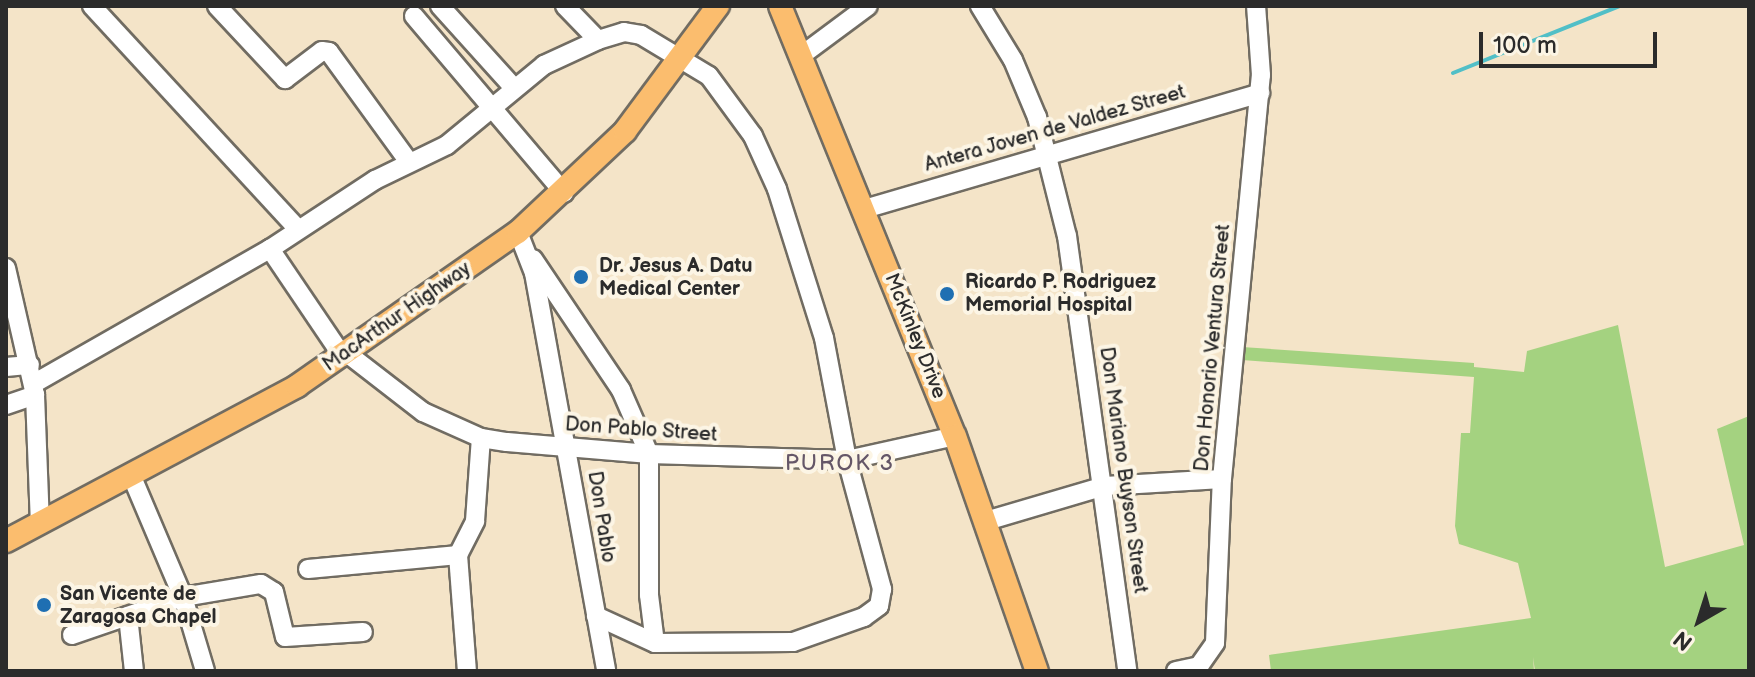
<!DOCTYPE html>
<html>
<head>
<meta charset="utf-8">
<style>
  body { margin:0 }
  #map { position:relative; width:1755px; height:677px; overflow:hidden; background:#f4e4c8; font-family:"Balsamiq Sans",sans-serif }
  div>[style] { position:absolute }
  .green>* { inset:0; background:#a4d280 }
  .stream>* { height:4px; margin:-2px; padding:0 2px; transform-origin:2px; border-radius:2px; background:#51bfc7 }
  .roads { filter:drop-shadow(2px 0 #716c62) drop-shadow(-2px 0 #716c62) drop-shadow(0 2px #716c62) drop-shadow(0 -2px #716c62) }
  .minor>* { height:18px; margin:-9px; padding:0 9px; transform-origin:9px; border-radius:9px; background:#fff }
  .major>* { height:22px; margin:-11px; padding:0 11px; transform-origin:11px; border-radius:11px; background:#fbbd6e }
  .dots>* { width:22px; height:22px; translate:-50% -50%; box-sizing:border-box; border:4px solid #fcf5e5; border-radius:50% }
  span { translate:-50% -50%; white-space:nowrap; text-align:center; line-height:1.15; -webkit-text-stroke:8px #fcf5e5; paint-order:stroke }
  .street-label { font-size:20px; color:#2b2b2b }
  .poi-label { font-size:20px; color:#2b2b2b; font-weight:700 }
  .left { translate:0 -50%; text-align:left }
  .neighbourhood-label { font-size:22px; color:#655768; letter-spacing:2px }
  .frame { position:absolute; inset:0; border:8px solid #2b2b2b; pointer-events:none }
  .north { position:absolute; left:1659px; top:581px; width:80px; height:80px; -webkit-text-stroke:6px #fcf5e5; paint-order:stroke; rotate:219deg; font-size:22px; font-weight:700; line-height:32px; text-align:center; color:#2b2b2b }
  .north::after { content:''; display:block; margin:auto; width:28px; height:36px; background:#2b2b2b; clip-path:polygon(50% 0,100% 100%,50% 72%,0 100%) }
  .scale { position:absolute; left:1479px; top:32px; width:178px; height:36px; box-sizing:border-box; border:4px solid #2b2b2b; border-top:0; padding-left:10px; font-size:24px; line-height:28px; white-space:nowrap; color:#2b2b2b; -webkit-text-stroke:6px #fcf5e5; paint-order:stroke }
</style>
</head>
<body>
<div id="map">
  <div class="green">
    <div style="clip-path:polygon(1618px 325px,1665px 567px,1744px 545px,1717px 429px,1749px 416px,1749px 671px,1535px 671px,1533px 657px,1534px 671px,1271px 671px,1269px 655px,1531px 618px,1518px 563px,1459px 544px,1455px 526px,1461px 433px,1470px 433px,1474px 377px,1242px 360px,1242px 347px,1474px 363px,1474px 367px,1524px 372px,1527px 351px)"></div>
  </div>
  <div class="stream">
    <div style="left:1453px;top:73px;width:180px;rotate:-21.9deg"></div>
  </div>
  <div class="roads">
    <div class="minor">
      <div style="left:92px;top:6px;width:302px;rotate:47.3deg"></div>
      <div style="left:217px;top:6px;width:100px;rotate:47deg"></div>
      <div style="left:285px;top:79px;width:46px;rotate:-37.1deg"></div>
      <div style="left:322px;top:51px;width:7px;rotate:8deg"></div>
      <div style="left:329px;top:52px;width:136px;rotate:54deg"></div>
      <div style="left:440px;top:6px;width:110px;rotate:47.9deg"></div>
      <div style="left:565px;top:6px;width:47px;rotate:45.9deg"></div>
      <div style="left:980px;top:6px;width:63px;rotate:58.6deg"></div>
      <div style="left:1013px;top:60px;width:62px;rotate:67.2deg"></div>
      <div style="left:1037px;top:117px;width:123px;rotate:75.9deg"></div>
      <div style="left:1067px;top:236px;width:439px;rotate:82.1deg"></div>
      <div style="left:414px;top:16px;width:232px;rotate:49.7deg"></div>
      <div style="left:802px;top:55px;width:82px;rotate:-36.6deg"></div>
      <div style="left:864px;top:209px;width:413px;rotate:-16.3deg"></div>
      <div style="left:518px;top:232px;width:44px;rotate:68.7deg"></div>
      <div style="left:534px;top:273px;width:404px;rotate:79.7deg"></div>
      <div style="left:270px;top:249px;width:130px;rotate:55.9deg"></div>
      <div style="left:533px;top:259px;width:158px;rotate:56.1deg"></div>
      <div style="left:621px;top:390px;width:70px;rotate:66.4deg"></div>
      <div style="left:649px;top:454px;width:141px;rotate:90deg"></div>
      <div style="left:649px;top:595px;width:48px;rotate:82.9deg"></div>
      <div style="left:6px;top:268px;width:130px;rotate:77.1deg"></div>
      <div style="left:35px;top:395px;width:129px;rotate:87.8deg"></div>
      <div style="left:348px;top:354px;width:95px;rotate:37.7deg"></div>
      <div style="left:423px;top:412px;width:64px;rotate:24.1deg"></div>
      <div style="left:481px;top:438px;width:26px;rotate:9deg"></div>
      <div style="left:507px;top:442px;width:143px;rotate:4.8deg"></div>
      <div style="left:649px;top:454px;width:198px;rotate:1.7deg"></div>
      <div style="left:847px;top:460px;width:111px;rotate:-12.5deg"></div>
      <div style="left:6px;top:367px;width:24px;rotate:-5deg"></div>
      <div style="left:33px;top:384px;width:273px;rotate:-29.7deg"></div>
      <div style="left:270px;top:249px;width:126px;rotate:-33.3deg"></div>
      <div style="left:375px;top:180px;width:80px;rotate:-25.9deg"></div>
      <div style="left:447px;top:145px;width:126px;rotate:-39.5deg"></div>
      <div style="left:544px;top:65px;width:60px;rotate:-24.8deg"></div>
      <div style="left:598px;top:40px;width:27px;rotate:-17deg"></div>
      <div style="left:624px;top:32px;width:17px;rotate:10deg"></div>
      <div style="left:641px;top:35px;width:79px;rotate:31.1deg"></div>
      <div style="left:709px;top:76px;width:74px;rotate:53.7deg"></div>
      <div style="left:753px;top:136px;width:58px;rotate:65.6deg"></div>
      <div style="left:777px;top:189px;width:156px;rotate:72.5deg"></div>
      <div style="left:824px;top:338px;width:124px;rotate:79.3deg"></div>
      <div style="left:847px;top:460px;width:134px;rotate:74.8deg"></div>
      <div style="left:882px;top:589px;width:17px;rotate:100deg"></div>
      <div style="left:879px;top:606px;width:19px;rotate:144deg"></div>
      <div style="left:864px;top:617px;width:75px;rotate:160.6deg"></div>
      <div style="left:793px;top:642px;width:138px;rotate:179.6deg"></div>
      <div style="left:655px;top:643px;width:65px;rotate:-155.4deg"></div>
      <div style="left:6px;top:405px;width:31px;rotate:-19deg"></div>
      <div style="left:132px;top:477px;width:130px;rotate:67deg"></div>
      <div style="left:183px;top:597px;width:77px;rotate:73.4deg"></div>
      <div style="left:986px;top:521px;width:124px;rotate:-16.4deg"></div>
      <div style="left:1105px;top:486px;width:117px;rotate:-3.4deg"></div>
      <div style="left:458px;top:555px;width:38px;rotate:-63deg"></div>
      <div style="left:475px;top:521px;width:83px;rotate:-85.9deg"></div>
      <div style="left:308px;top:569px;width:151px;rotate:-5.3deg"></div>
      <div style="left:458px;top:555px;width:116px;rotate:85.6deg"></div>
      <div style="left:128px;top:616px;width:55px;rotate:83.8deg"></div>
      <div style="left:72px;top:635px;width:117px;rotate:-18.9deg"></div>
      <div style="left:183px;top:597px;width:79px;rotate:-9.5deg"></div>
      <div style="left:261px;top:584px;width:15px;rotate:32deg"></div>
      <div style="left:274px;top:592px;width:46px;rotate:76.3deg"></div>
      <div style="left:285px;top:637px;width:78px;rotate:-3.7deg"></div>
      <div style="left:1176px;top:671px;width:24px;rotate:-12deg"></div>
      <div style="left:1199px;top:666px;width:28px;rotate:-55deg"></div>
      <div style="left:1215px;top:643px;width:164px;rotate:-87.6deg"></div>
      <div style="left:1222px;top:479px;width:406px;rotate:-84.5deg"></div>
      <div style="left:1261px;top:75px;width:69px;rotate:-94.1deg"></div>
    </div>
    <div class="major">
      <div style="left:780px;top:6px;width:464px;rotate:67.9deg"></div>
      <div style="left:955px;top:436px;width:249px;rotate:70.8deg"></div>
      <div style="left:6px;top:541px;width:330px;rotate:-28deg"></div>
      <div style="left:297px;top:386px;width:269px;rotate:-34.9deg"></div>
      <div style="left:518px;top:232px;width:147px;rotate:-43.3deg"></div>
      <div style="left:625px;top:131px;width:156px;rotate:-53.4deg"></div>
    </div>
  </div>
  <div class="dots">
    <div style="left:581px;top:277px;background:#1f6fb2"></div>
    <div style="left:947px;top:294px;background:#1f6fb2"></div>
    <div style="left:44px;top:605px;background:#1f6fb2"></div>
  </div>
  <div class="street-label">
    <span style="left:1055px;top:129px;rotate:-16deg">Antera Joven de Valdez Street</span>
    <span style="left:397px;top:317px;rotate:-35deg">MacArthur Highway</span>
    <span style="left:915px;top:336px;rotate:68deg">McKinley Drive</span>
    <span style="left:1213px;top:348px;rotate:-85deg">Don Honorio Ventura Street</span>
    <span style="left:641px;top:430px;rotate:4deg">Don Pablo Street</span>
    <span style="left:1123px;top:470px;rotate:82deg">Don Mariano Buyson Street</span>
    <span style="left:601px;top:517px;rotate:81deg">Don Pablo</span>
  </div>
  <div class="poi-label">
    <span class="left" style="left:599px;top:278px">Dr. Jesus A. Datu<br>Medical Center</span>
    <span class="left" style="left:965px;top:294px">Ricardo P. Rodriguez<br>Memorial Hospital</span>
    <span class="left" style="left:60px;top:606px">San Vicente de<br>Zaragosa Chapel</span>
  </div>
  <div class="neighbourhood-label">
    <span style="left:840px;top:464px">PUROK 3</span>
  </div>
  <div class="frame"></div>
  <div class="north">N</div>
  <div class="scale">100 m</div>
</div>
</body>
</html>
